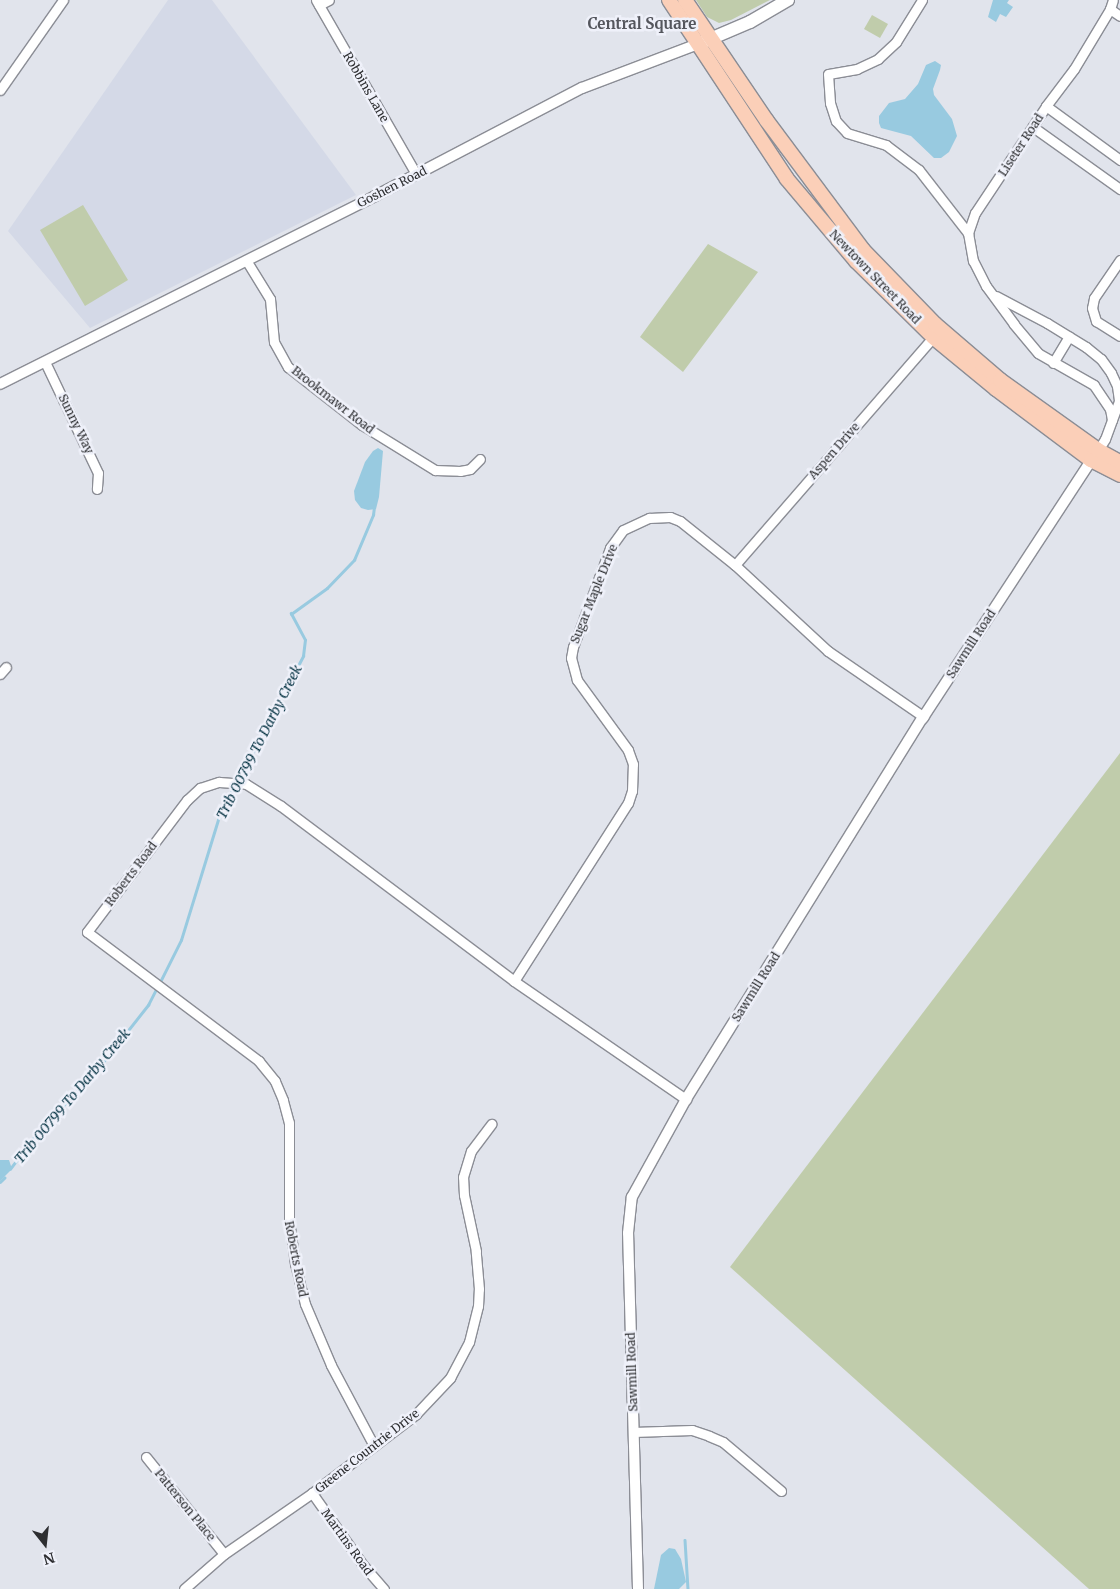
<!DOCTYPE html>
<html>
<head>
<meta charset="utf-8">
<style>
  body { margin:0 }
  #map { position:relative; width:1120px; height:1589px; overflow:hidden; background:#e1e4ec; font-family:Merriweather,serif }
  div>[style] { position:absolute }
  .built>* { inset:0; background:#d4d9e7 }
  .green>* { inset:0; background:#c0ccab }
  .water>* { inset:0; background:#98cae0 }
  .stream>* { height:2.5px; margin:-1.25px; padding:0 1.25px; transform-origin:1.25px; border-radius:1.25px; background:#98cae0 }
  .roads { filter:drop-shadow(1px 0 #8b8d95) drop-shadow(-1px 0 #8b8d95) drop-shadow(0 1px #8b8d95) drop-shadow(0 -1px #8b8d95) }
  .minor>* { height:9px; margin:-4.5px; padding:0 4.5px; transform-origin:4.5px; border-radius:4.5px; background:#fff }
  .tertiary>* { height:10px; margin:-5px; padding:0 5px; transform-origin:5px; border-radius:5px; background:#fff }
  .secondary>* { height:12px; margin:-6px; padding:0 6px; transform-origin:6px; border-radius:6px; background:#fff }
  .primary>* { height:14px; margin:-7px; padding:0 7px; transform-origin:7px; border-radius:7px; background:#fbcfb8 }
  span { translate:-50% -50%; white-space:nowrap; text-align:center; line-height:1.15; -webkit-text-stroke:5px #eff1fa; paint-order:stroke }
  .street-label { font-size:12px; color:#2d2e31 }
  .water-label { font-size:14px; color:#033141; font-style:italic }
  .quarter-label { font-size:15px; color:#54565d; font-weight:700 }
  .north { position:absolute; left:20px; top:1519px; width:50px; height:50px; -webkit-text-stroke:4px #eff1fa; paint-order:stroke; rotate:164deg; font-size:14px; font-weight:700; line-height:20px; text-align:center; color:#2d2e31 }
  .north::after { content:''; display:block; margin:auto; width:18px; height:22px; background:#2d2e31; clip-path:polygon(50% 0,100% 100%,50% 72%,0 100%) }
</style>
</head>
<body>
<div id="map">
  <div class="built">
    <div style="clip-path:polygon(168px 0,212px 0,356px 195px,90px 328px,8px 231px)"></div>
  </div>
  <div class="green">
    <div style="clip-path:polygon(696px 0,770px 0,731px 20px,719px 23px,707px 17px)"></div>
    <div style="clip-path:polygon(872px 15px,888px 24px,880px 38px,864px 29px)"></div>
    <div style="clip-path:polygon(83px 205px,128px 280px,85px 306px,40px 230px)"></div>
    <div style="clip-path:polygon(708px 244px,758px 272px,683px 372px,640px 337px)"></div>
    <div style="clip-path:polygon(1120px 753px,1120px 1589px,1089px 1589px,730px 1267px)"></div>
  </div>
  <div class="water">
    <div style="clip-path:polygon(993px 0,1009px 0,1007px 3px,1013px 7px,1006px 17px,1000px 14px,996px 22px,988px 17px)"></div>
    <div style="clip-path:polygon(935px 61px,941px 65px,940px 70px,933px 89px,934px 95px,952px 119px,957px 136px,949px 152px,941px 158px,934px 158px,911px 136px,881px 128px,879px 123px,879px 116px,889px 103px,905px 99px,918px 84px,926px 65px)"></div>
    <div style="clip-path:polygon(378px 448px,383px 451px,379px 497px,376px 509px,368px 510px,361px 508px,355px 500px,354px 491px,365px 462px,373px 451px)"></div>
    <div style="clip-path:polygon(0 1160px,9px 1160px,12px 1169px,0 1181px)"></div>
    <div style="clip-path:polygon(669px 1548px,675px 1549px,681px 1559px,686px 1582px,679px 1589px,654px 1589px,661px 1555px)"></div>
  </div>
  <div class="stream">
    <div style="left:238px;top:780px;width:140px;rotate:-62.3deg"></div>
    <div style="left:303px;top:656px;width:16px;rotate:-83deg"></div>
    <div style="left:305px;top:640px;width:30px;rotate:-118deg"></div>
    <div style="left:291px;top:614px;width:44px;rotate:-35.8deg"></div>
    <div style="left:327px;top:588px;width:39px;rotate:-46deg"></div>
    <div style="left:354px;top:560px;width:49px;rotate:-67.1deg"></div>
    <div style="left:373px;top:515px;width:8px;rotate:-83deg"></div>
    <div style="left:160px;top:982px;width:47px;rotate:-63.4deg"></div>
    <div style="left:181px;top:940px;width:133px;rotate:-72.9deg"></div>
    <div style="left:220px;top:813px;width:32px;rotate:-62deg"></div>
    <div style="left:10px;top:1169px;width:41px;rotate:-52.9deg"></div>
    <div style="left:35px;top:1136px;width:96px;rotate:-47.1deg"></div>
    <div style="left:100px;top:1066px;width:78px;rotate:-51.8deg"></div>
    <div style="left:148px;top:1005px;width:20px;rotate:-63deg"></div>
    <div style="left:0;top:1182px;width:6px;rotate:-45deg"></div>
    <div style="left:685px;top:1540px;width:49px;rotate:86.5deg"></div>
  </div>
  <div class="roads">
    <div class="minor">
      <div style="left:316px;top:0;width:201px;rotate:60.1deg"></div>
      <div style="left:922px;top:0;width:49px;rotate:121.8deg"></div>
      <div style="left:896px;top:42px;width:25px;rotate:137deg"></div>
      <div style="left:878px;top:59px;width:23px;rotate:155deg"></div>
      <div style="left:857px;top:69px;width:29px;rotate:170deg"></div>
      <div style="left:828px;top:74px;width:29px;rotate:86deg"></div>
      <div style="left:830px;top:103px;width:19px;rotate:72deg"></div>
      <div style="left:836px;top:121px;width:16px;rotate:47deg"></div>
      <div style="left:847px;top:133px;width:41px;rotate:17.1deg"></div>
      <div style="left:886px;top:145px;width:41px;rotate:37.1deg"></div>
      <div style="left:919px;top:170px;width:80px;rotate:52.1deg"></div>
      <div style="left:319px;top:5px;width:11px;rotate:-27deg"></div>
      <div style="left:1110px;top:9px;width:12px;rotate:35deg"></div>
      <div style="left:0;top:90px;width:110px;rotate:-55deg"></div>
      <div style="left:1046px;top:106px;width:92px;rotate:36.1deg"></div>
      <div style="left:1033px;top:127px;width:107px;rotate:35.5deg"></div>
      <div style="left:246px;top:260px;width:46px;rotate:58.4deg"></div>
      <div style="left:270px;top:299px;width:43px;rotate:84.7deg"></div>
      <div style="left:274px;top:342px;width:29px;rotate:61deg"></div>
      <div style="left:288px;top:367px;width:94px;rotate:38.1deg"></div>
      <div style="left:362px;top:425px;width:86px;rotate:31.7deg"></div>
      <div style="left:435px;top:470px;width:25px;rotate:2deg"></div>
      <div style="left:460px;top:471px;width:10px;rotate:-11deg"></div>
      <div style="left:470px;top:469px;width:14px;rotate:-45deg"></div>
      <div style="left:1120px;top:260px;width:46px;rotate:124.4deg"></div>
      <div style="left:1094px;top:298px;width:10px;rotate:101deg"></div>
      <div style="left:1092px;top:308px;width:14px;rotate:73deg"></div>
      <div style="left:1096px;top:321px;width:28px;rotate:32deg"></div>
      <div style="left:996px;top:296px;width:58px;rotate:27.9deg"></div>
      <div style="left:1047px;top:323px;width:46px;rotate:31.6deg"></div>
      <div style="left:1086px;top:347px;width:19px;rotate:39deg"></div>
      <div style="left:1101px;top:359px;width:17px;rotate:54deg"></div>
      <div style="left:1111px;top:373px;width:14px;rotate:65deg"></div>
      <div style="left:1117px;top:386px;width:15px;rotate:82deg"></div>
      <div style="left:1119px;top:401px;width:40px;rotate:110.2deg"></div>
      <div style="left:1105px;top:439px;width:13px;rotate:122deg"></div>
      <div style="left:45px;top:362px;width:123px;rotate:64.5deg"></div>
      <div style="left:98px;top:473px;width:16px;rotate:94deg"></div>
      <div style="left:1053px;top:363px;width:31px;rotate:-59deg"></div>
      <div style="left:1112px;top:420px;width:11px;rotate:-100deg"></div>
      <div style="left:1110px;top:409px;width:29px;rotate:-124deg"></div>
      <div style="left:1094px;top:385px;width:64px;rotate:-150.3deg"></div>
      <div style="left:1038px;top:353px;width:38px;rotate:-130deg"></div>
      <div style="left:1014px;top:324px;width:47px;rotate:-126.4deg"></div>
      <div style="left:986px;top:286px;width:28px;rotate:-117deg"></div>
      <div style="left:973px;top:261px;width:28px;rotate:-100deg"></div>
      <div style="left:968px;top:233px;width:21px;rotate:-71deg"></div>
      <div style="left:975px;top:213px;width:128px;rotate:-56.4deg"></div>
      <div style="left:1046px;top:106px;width:46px;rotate:-52.9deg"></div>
      <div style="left:1074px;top:69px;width:70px;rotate:-59deg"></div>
      <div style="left:1110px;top:9px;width:9px;rotate:-72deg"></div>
      <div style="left:735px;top:565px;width:302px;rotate:-49deg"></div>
      <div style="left:0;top:674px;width:9px;rotate:-49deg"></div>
      <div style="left:514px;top:981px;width:211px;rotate:-57.4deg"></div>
      <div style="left:628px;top:803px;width:13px;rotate:-72deg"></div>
      <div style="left:632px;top:791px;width:27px;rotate:-88deg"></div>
      <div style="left:633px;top:764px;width:15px;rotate:-110deg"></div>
      <div style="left:628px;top:750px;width:87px;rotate:-126.1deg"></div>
      <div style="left:577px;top:680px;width:23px;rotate:-105deg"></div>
      <div style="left:571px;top:658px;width:11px;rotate:-80deg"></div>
      <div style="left:573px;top:647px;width:106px;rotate:-69.5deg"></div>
      <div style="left:610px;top:548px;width:22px;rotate:-54deg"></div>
      <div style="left:623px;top:530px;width:29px;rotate:-25deg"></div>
      <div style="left:649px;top:518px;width:21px;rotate:-3deg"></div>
      <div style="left:670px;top:517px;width:11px;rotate:22deg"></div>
      <div style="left:680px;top:521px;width:70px;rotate:38.7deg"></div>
      <div style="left:735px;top:565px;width:127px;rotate:42.8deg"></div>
      <div style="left:828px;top:651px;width:116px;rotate:34.5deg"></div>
      <div style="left:633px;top:1432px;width:59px;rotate:-1.9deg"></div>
      <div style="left:692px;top:1430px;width:18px;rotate:19deg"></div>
      <div style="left:709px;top:1436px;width:15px;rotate:23deg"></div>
      <div style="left:723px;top:1442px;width:76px;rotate:40.2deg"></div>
      <div style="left:374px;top:1446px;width:92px;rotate:-118deg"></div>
      <div style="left:331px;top:1365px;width:66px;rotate:-113.1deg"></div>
      <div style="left:305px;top:1304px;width:41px;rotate:-104deg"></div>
      <div style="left:295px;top:1264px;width:44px;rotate:-97.8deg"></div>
      <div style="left:289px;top:1220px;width:97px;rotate:-90deg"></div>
      <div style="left:289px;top:1123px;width:24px;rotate:-105deg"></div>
      <div style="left:283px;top:1100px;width:21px;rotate:-113deg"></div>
      <div style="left:275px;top:1081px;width:26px;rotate:-129deg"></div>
      <div style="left:259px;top:1061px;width:215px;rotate:-143.1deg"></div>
      <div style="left:87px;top:932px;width:166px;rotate:-52.9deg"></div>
      <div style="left:187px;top:800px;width:18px;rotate:-43deg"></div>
      <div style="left:200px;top:788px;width:20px;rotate:-18deg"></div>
      <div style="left:219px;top:782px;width:27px;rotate:4deg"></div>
      <div style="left:246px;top:784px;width:41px;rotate:32.2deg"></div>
      <div style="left:281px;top:806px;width:291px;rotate:36.9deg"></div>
      <div style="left:514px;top:981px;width:209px;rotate:34.5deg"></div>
      <div style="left:146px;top:1457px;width:124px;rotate:51.2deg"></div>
      <div style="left:312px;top:1493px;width:88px;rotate:54.7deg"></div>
      <div style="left:363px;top:1565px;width:32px;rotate:49deg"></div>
      <div style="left:184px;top:1589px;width:53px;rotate:-41.2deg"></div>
      <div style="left:224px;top:1554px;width:107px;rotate:-34.7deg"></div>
      <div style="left:312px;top:1493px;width:131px;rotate:-37.2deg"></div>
      <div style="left:416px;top:1414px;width:50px;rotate:-46.6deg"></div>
      <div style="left:450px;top:1378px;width:41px;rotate:-62.2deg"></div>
      <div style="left:469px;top:1342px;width:37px;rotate:-76deg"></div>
      <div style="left:478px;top:1306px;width:17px;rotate:-87deg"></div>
      <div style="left:479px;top:1289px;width:38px;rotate:-95deg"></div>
      <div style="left:476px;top:1251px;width:57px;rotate:-102.1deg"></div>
      <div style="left:464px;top:1195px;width:18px;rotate:-93deg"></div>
      <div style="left:463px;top:1177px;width:27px;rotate:-73deg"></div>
      <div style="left:471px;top:1151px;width:34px;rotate:-53deg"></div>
    </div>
    <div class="tertiary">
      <div style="left:0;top:384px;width:419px;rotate:-26.6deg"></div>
      <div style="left:375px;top:196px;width:233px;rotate:-27.6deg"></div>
      <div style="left:582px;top:88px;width:124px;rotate:-20.8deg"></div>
      <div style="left:638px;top:1589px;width:356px;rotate:-91.6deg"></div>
      <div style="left:628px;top:1233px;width:36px;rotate:-84deg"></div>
      <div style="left:632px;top:1197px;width:112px;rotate:-61.1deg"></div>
      <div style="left:686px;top:1099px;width:447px;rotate:-58.2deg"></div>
      <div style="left:922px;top:719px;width:314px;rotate:-56.8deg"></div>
    </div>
    <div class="secondary">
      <div style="left:703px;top:42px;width:51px;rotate:-23.1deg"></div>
      <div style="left:750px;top:22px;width:44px;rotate:-30.1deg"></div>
    </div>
    <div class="primary">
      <div style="left:669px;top:0;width:214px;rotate:56.6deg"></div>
      <div style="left:787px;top:179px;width:107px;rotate:49.9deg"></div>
      <div style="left:856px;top:261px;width:108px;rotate:44.6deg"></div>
      <div style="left:933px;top:337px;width:82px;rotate:39.5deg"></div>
      <div style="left:996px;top:389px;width:119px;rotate:36.8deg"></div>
      <div style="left:1091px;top:460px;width:33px;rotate:27deg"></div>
      <div style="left:685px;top:0;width:146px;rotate:55.9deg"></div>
      <div style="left:767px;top:121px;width:161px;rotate:53.3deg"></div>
      <div style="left:863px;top:250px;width:103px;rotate:45.8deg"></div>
      <div style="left:935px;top:324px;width:86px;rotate:40.7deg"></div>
      <div style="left:1000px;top:380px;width:120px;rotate:35.5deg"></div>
      <div style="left:1098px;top:450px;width:25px;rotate:29deg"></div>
    </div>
  </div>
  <div class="street-label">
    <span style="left:366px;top:87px;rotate:60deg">Robbins Lane</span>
    <span style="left:1021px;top:145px;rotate:-57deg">Liseter Road</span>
    <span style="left:392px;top:187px;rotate:-27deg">Goshen Road</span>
    <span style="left:875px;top:277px;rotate:46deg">Newtown Street Road</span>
    <span style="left:333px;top:400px;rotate:38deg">Brookmawr Road</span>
    <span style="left:76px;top:424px;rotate:64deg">Sunny Way</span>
    <span style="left:834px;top:451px;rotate:-49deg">Aspen Drive</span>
    <span style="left:594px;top:594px;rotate:-68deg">Sugar Maple Drive</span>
    <span style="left:971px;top:644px;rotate:-57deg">Sawmill Road</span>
    <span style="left:131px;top:874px;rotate:-53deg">Roberts Road</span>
    <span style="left:756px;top:987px;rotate:-58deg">Sawmill Road</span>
    <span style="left:296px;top:1259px;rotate:79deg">Roberts Road</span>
    <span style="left:632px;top:1372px;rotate:-92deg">Sawmill Road</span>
    <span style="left:367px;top:1451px;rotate:-38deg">Greene Countrie Drive</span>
    <span style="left:185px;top:1505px;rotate:51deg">Patterson Place</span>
    <span style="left:347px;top:1542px;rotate:54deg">Martins Road</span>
  </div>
  <div class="water-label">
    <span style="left:259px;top:742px;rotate:-63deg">Trib 00799 To Darby Creek</span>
    <span style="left:72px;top:1096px;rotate:-50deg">Trib 00799 To Darby Creek</span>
  </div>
  <div class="quarter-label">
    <span style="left:642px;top:24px">Central Square</span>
  </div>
  <div class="north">N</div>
</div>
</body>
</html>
